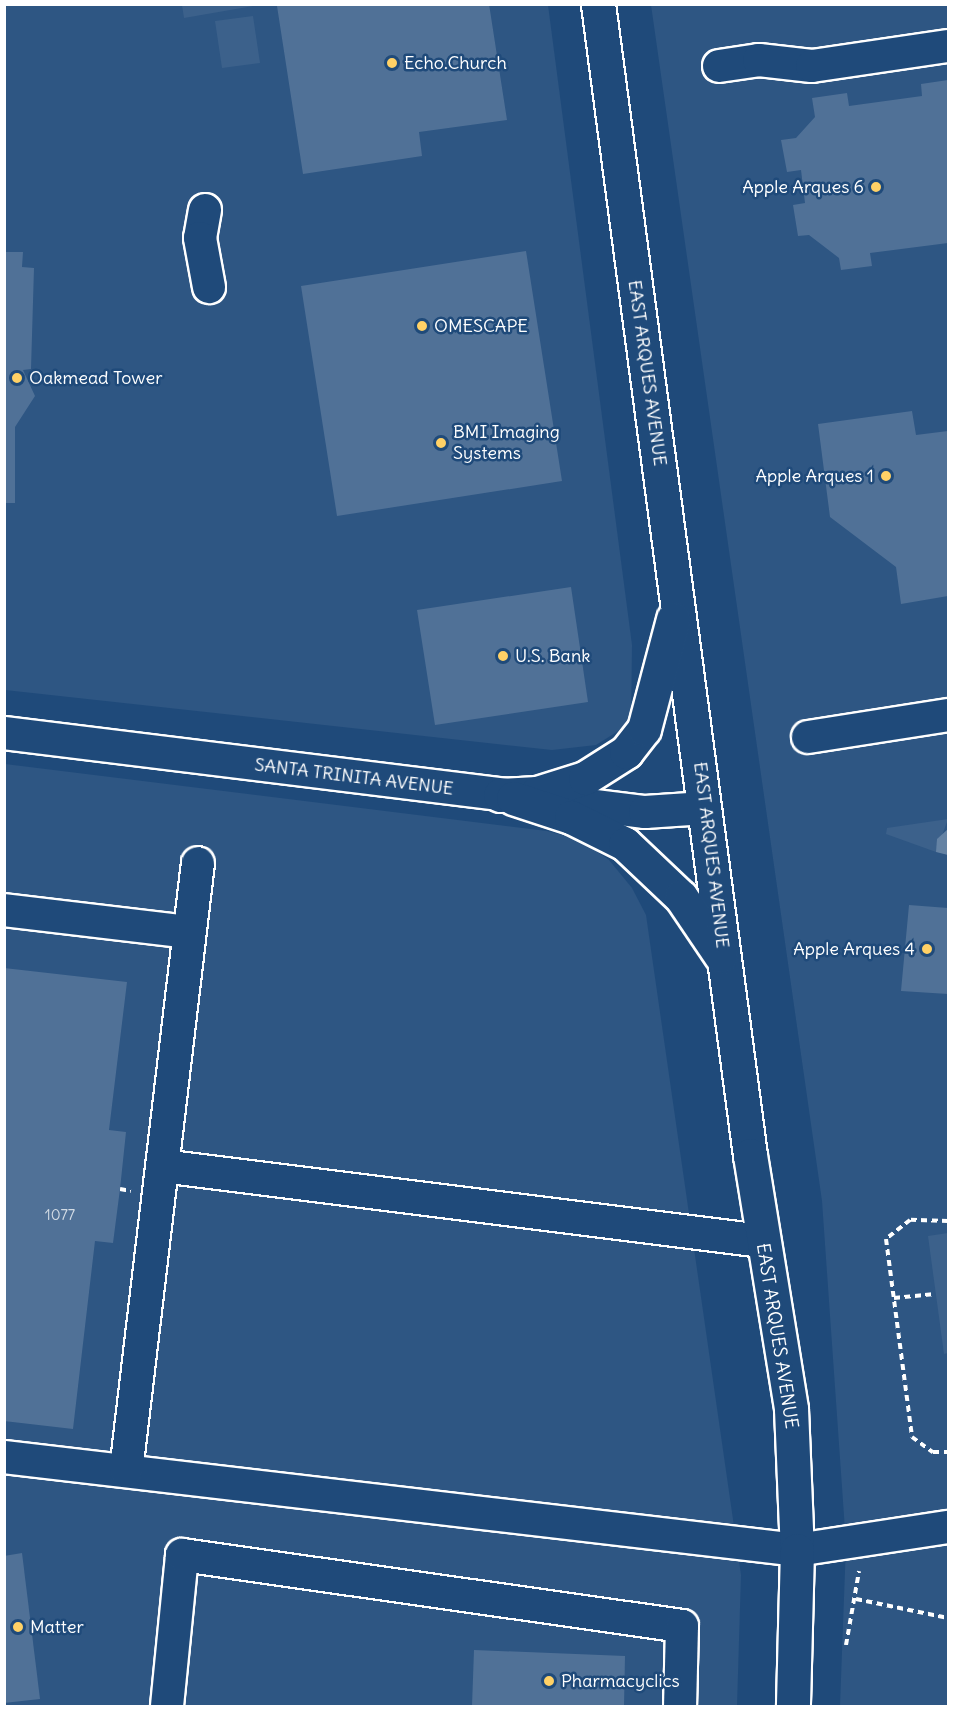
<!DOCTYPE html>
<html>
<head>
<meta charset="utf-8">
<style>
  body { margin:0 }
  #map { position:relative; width:953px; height:1711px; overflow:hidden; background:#1f4a7a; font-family:Delius,sans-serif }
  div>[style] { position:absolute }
  .built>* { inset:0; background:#2e5683 }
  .green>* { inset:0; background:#3c618b }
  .water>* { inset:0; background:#6583a4 }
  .building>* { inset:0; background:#507197 }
  .path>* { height:4px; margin-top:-2px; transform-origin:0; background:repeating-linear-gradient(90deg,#fff 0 6px,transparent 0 10.5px) }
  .roads { filter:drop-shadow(2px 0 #fff) drop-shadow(-2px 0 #fff) drop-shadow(0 2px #fff) drop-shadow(0 -2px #fff) }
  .minor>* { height:32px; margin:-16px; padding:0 16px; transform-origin:16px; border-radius:16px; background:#1f4a7a }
  .major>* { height:33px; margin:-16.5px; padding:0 16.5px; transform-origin:16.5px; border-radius:16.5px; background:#1f4a7a }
  .dots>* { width:16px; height:16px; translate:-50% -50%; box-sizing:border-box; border:3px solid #1f4a7a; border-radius:50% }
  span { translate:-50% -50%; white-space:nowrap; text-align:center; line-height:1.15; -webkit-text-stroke:5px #1f4a7a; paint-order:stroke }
  .number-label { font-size:15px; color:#d3dce5 }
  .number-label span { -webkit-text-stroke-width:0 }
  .poi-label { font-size:18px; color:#fff }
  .left { translate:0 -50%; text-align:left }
  .right { translate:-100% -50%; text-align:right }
  .street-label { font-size:18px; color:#fff }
  .frame { position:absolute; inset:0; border:6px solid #fff; pointer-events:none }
</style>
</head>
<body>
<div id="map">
  <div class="built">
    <div style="clip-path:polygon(4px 5px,548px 5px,632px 645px,631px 723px,596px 745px,552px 750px,5px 690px)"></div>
    <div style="clip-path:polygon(651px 5px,948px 5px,948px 1706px,840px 1706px,846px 1544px,822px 1201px)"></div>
    <div style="clip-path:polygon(5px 764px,547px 831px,581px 840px,609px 860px,632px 888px,646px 915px,741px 1575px,737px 1706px,5px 1706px)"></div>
  </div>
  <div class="green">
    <div style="clip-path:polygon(265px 4px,184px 18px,182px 5px,182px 4px)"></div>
    <div style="clip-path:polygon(253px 16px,260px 63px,222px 68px,215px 21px)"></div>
    <div style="clip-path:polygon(948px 819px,936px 852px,886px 834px,887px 828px)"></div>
    <div style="clip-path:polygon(948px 1233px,948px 1353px,944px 1354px,928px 1236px)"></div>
  </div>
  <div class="water">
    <div style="clip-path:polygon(948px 829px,948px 855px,936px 852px,937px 839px)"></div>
  </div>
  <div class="building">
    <div style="clip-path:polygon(489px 4px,507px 120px,419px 132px,422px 156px,303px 174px,277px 6px)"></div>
    <div style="clip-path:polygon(948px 80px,948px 243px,870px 253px,872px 266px,841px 270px,839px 258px,809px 235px,798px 236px,793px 205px,805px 203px,801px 170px,787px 172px,781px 140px,796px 138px,815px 117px,812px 98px,847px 93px,849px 106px,922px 96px,921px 84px)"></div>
    <div style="clip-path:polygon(526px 251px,562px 481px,337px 516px,301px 286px)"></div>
    <div style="clip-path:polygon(4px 252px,23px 252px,22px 267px,34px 268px,31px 369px,23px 370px,35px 396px,15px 427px,15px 503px,4px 503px)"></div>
    <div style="clip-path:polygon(912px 411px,916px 435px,948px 431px,948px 596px,901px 604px,896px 567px,830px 517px,818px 424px)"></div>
    <div style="clip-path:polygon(571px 587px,588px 702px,435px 725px,417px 610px)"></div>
    <div style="clip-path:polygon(909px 905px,948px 908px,948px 994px,901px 991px)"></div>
    <div style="clip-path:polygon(4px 968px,127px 982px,109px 1130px,126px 1132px,120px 1189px,113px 1243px,95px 1241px,73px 1429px,4px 1421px)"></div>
    <div style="clip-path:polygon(22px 1553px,40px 1699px,4px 1703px,4px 1556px)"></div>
    <div style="clip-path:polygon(474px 1650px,625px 1656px,624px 1706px,472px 1706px)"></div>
  </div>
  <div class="path">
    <div style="left:120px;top:1189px;width:11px;rotate:10deg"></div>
    <div style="left:948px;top:1221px;width:38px;rotate:-178deg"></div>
    <div style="left:910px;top:1220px;width:31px;rotate:142deg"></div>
    <div style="left:886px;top:1239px;width:200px;rotate:82.5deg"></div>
    <div style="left:912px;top:1437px;width:26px;rotate:36deg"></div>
    <div style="left:933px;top:1452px;width:15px"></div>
    <div style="left:894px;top:1298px;width:41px;rotate:-5.6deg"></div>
    <div style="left:856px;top:1599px;width:94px;rotate:11.7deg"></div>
    <div style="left:846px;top:1645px;width:75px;rotate:-80deg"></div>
  </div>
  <div class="roads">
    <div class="minor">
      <div style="left:719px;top:66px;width:40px;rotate:-8.5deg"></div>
      <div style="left:759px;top:60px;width:53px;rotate:6.5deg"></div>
      <div style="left:812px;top:66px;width:137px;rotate:-8.4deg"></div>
      <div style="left:205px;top:210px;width:28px;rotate:100deg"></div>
      <div style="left:200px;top:238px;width:50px;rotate:79.6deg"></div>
      <div style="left:4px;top:733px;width:646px;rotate:7.03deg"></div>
      <div style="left:645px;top:812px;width:60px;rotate:-3.8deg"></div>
      <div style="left:808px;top:737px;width:142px;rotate:-8.9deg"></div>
      <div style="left:4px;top:910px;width:186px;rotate:6.8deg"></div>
      <div style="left:162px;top:1166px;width:605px;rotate:7.13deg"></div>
      <div style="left:4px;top:1457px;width:798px;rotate:6.69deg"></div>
      <div style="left:797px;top:1550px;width:153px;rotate:-8.7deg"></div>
      <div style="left:126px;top:1471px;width:612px;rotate:-83.25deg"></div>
      <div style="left:167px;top:1706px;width:152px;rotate:-84.3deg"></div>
      <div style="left:182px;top:1555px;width:505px;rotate:8.08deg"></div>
      <div style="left:682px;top:1626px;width:80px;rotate:91.4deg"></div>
    </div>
    <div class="major">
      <div style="left:598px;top:4px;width:1161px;rotate:82.48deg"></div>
      <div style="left:750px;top:1155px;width:257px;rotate:80.8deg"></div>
      <div style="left:791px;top:1409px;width:141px;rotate:87.6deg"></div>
      <div style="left:797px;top:1550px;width:156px;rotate:91.5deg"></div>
      <div style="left:500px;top:795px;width:37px;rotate:-3deg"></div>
      <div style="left:537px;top:793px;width:50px;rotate:-17.4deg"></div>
      <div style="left:585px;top:778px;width:49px;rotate:-32.4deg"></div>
      <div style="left:626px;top:752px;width:29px;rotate:-52deg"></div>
      <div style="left:644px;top:729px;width:114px;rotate:-75.2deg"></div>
      <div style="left:513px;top:798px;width:61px;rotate:18.1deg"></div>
      <div style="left:571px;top:817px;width:60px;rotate:26.6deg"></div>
      <div style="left:625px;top:844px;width:77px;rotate:43.4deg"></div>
      <div style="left:681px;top:897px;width:71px;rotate:55.9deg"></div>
    </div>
  </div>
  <div class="dots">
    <div style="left:392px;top:63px;background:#ffd166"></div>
    <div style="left:876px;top:187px;background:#ffd166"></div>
    <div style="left:422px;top:326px;background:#ffd166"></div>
    <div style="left:17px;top:378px;background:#ffd166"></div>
    <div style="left:441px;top:443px;background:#ffd166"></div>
    <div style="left:886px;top:476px;background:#ffd166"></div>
    <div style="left:503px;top:656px;background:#ffd166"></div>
    <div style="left:927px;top:949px;background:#ffd166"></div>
    <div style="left:18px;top:1627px;background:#ffd166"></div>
    <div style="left:549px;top:1681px;background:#ffd166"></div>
  </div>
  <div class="number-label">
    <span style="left:60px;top:1215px">1077</span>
  </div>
  <div class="poi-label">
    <span class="left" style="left:404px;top:63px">Echo.Church</span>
    <span class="right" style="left:864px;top:187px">Apple Arques 6</span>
    <span class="left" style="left:434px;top:326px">OMESCAPE</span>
    <span class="left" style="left:29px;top:378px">Oakmead Tower</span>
    <span class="left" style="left:453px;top:443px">BMI Imaging<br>Systems</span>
    <span class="right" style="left:874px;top:476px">Apple Arques 1</span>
    <span class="left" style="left:515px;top:656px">U.S. Bank</span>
    <span class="right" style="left:915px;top:949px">Apple Arques 4</span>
    <span class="left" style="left:30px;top:1627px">Matter</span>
    <span class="left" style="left:561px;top:1681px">Pharmacyclics</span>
  </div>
  <div class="street-label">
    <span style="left:647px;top:373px;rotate:82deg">EAST ARQUES AVENUE</span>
    <span style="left:354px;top:777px;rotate:7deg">SANTA TRINITA AVENUE</span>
    <span style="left:711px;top:855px;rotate:83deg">EAST ARQUES AVENUE</span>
    <span style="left:777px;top:1336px;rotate:81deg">EAST ARQUES AVENUE</span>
  </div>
  <div class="frame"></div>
</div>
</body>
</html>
